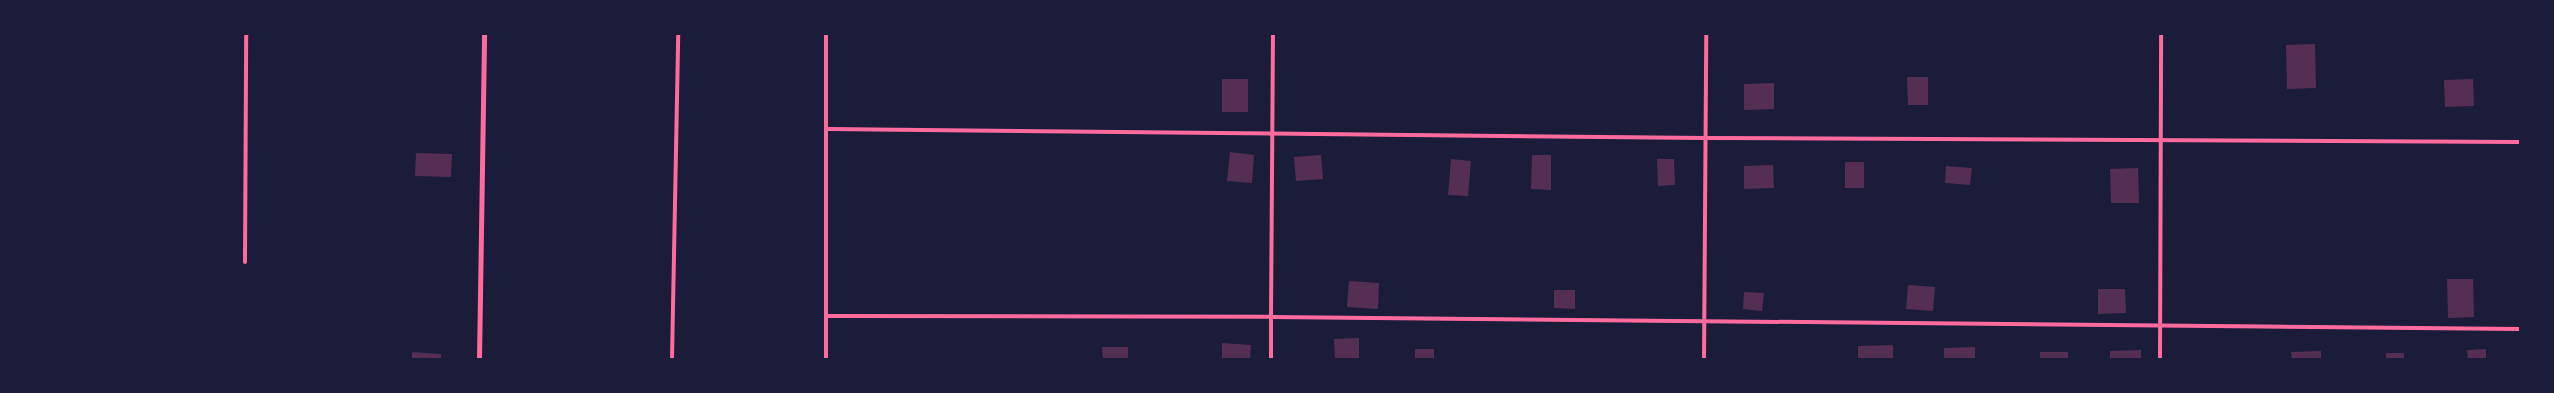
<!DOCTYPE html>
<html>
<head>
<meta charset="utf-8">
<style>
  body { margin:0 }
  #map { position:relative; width:2554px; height:393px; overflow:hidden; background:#1b1b3a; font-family:"Noto Serif",serif }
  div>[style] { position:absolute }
  .building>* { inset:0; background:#542f53 }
  .service>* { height:4px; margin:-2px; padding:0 2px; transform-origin:2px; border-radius:2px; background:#ff6b9d }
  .minor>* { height:5px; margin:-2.5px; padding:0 2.5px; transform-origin:2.5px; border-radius:2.5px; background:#ff6b9d }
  span { translate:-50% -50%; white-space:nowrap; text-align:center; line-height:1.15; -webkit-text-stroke:4.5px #1b1b3a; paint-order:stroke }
  .frame { position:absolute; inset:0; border:35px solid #1b1b3a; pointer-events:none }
</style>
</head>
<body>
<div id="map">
  <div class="building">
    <div style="clip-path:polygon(2315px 44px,2316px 88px,2287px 89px,2286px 45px)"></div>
    <div style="clip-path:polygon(1907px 77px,1928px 77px,1928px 105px,1908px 105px)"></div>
    <div style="clip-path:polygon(1222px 79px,1248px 79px,1248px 112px,1222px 112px)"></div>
    <div style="clip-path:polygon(2473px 79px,2474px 106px,2445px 107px,2444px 80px)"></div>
    <div style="clip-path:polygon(1774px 83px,1774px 109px,1744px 110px,1744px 84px)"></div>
    <div style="clip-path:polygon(1230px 152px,1254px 155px,1252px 183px,1227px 181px)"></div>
    <div style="clip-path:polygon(416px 153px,452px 154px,451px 177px,415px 176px)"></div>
    <div style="clip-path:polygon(1321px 155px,1323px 179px,1296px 181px,1294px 157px)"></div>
    <div style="clip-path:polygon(1532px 155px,1551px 155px,1551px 190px,1531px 189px)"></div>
    <div style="clip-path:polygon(1451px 159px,1471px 161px,1468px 196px,1448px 195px)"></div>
    <div style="clip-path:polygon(1657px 159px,1674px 159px,1675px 185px,1658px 186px)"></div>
    <div style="clip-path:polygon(1845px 162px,1864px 162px,1864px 188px,1845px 188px)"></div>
    <div style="clip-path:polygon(1773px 165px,1774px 188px,1744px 189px,1744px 166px)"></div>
    <div style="clip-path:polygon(1946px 166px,1972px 168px,1970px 185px,1945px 183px)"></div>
    <div style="clip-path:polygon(2138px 168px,2139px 203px,2111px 203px,2110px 169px)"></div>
    <div style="clip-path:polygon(2447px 279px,2473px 279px,2474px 317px,2448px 318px)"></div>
    <div style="clip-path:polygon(1349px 281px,1379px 283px,1378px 309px,1347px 307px)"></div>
    <div style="clip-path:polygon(1908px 285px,1935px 287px,1933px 311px,1906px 309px)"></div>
    <div style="clip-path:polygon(2098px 289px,2125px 289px,2126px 313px,2098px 314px)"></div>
    <div style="clip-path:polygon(1554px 290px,1575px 290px,1575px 309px,1554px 308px)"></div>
    <div style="clip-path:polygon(1744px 292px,1764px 293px,1762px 311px,1743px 309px)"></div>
    <div style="clip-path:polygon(1359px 338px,1359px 359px,1335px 359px,1334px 339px)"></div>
    <div style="clip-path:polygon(1222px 343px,1251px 345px,1250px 359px,1222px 359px)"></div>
    <div style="clip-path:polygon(1893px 345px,1893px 359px,1858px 359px,1858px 346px)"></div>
    <div style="clip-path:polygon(1102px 347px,1128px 347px,1128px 359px,1103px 359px)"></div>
    <div style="clip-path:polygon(1975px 347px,1975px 359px,1944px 359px,1944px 348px)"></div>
    <div style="clip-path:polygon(1415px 349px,1434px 349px,1434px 359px,1415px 359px)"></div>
    <div style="clip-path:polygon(2486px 349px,2486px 359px,2468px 359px,2467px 350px)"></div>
    <div style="clip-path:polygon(2141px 350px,2141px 359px,2110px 359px,2110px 351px)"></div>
    <div style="clip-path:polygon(2321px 351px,2321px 359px,2292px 359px,2291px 352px)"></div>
    <div style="clip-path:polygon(412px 352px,441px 354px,441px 359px,412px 359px)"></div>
    <div style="clip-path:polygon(2040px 352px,2068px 352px,2068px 359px,2040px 359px)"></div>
    <div style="clip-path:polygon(2386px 353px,2404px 353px,2404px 359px,2386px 359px)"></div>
  </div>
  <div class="service">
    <div style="left:827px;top:129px;width:878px;rotate:0.59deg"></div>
    <div style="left:1705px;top:138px;width:815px;rotate:0.28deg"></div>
    <div style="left:245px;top:262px;width:228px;rotate:-89.7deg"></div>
    <div style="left:826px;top:316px;width:445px;rotate:0.1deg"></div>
    <div style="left:1271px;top:317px;width:283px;rotate:-89.6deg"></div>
    <div style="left:672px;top:359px;width:325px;rotate:-88.9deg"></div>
    <div style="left:826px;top:359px;width:325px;rotate:-90deg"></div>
    <div style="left:1271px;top:359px;width:42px;rotate:-90deg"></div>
    <div style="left:1271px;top:317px;width:1249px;rotate:0.55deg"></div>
    <div style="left:1704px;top:359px;width:325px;rotate:-89.6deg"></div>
    <div style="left:2160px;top:359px;width:325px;rotate:-89.8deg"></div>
  </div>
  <div class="minor">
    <div style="left:479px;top:359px;width:325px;rotate:-89.1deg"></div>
  </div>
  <div class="frame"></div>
</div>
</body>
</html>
